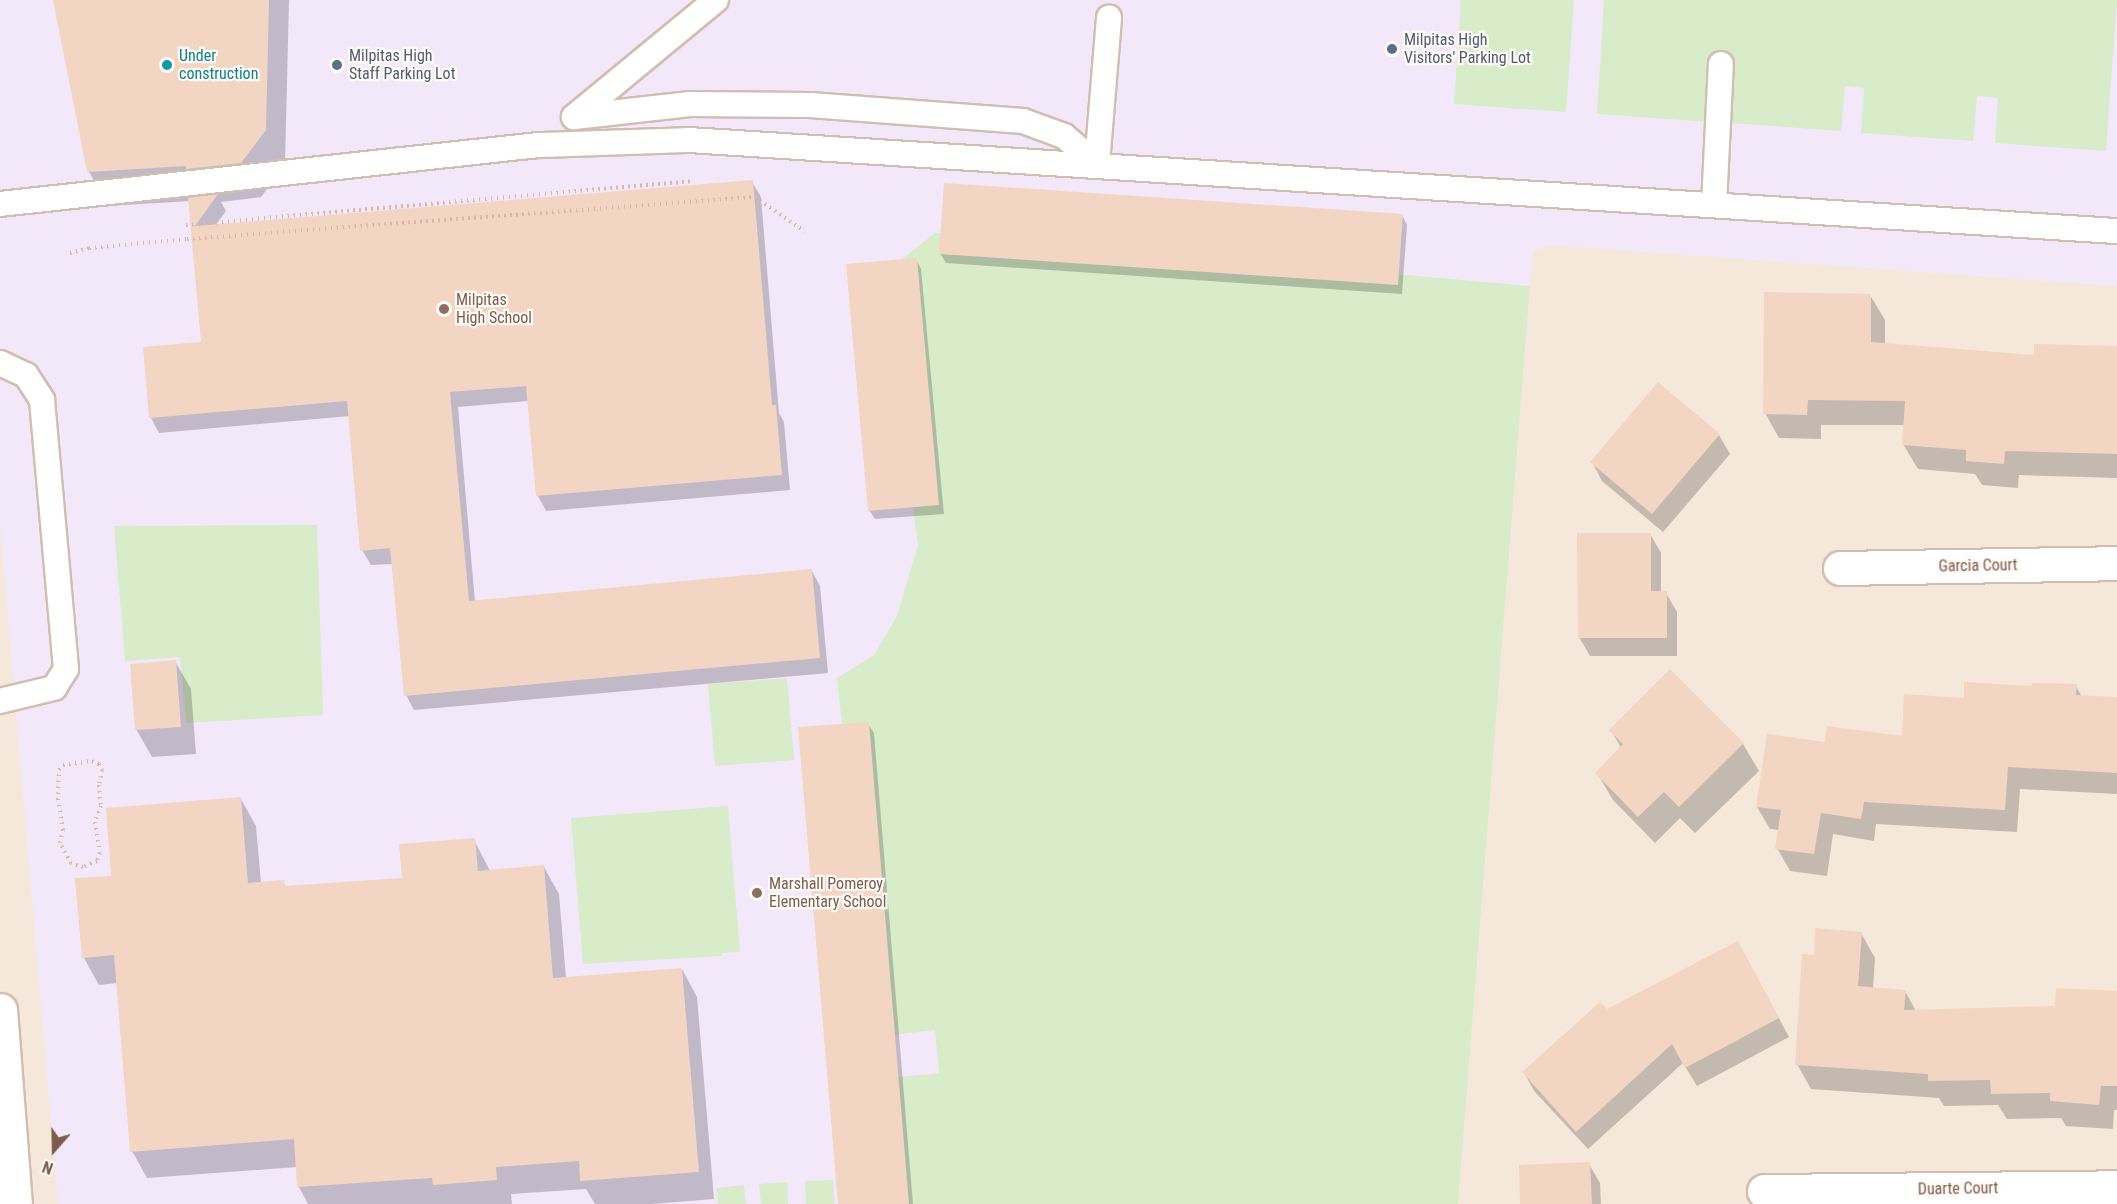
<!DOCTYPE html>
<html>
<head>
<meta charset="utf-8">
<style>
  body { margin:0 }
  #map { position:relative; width:2117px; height:1204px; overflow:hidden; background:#fdf6ec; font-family:"Roboto Condensed",sans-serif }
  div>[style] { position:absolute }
  .residential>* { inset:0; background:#f5e8da }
  .education>* { inset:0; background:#f3e8fa }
  .green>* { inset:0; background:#d8ecc9 }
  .shadow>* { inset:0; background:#0003 }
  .building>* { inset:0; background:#f3d5c3 }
  .path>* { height:4px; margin-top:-2px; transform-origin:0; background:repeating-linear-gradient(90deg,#d9b8a5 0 1.5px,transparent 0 6px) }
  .roads { filter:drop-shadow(2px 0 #d1beb0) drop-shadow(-2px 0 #d1beb0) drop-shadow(0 2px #d1beb0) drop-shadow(0 -2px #d1beb0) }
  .lane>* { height:24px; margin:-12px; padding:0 12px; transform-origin:12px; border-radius:12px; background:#fff }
  .street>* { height:33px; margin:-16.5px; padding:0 16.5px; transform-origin:16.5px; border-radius:16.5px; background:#fff }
  .secondary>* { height:33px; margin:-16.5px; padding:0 16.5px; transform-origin:16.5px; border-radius:16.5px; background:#fff }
  .dots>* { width:16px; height:16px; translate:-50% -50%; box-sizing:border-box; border:3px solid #fffaf3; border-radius:50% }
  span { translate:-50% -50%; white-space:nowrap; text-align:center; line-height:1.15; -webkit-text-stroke:4.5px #fffaf3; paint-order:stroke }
  .service-label { font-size:16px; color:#4e5e75 }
  .left { translate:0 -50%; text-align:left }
  .culture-label { font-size:16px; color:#0d838f }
  .education-label { font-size:16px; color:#785e54 }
  .street-label { font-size:16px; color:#7a5c4d }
  .north { position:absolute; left:24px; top:1120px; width:60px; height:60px; -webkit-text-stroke:4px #fffaf3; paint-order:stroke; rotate:200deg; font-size:16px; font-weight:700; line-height:24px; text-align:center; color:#7a5c4d }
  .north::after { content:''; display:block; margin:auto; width:21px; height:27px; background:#7a5c4d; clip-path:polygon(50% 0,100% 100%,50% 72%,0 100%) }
</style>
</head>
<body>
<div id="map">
  <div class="residential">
    <div style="clip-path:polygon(0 0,2117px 0,2117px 1204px,0 1204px)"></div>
  </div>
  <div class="education">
    <div style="clip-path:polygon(0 0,2117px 0,2117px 286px,1549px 245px,1533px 251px,1458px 1204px,58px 1204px,0 522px)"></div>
  </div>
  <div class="green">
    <div style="clip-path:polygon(1461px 0,1574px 0,1566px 112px,1454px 104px)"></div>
    <div style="clip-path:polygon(1604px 0,2117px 0,2106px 151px,1995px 143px,1998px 98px,1977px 96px,1973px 141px,1861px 133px,1864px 88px,1845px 86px,1841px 131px,1730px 123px,1733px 79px,1712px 77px,1709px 122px,1597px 114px)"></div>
    <div style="clip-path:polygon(935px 233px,1530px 286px,1458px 1204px,889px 1204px,877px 1079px,939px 1073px,935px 1030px,875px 1037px,837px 678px,874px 655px,897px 616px,918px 545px,883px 274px)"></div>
    <div style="clip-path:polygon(317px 525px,323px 715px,186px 723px,180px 657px,125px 661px,114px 526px)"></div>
    <div style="clip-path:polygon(787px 678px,794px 760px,715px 766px,708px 684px)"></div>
    <div style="clip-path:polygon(728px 806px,740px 952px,722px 953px,722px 956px,583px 964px,571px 818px)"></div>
    <div style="clip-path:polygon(833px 1180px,834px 1204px,806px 1204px,805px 1181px)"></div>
    <div style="clip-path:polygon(787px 1182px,788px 1204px,761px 1204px,759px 1184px)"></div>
    <div style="clip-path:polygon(744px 1185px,746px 1204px,718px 1204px,717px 1188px)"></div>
  </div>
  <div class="shadow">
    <div style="clip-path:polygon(54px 0,289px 0,285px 165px,261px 197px,221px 202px,226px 211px,215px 226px,752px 182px,761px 197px,779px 413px,784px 422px,790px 490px,546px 511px,538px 496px,529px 401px,458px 407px,475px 602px,812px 571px,820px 586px,828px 673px,414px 710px,406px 695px,393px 564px,371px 565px,362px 550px,350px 416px,159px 433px,151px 418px,203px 344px,190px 201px,109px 206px,89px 172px)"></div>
    <div style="clip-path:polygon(1402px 215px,1407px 225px,1402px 294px,946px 263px,940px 253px)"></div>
    <div style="clip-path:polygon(916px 259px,921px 269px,944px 514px,875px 519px,869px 510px)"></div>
    <div style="clip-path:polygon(1870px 295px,1885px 320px,1885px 345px,2035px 357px,2117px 348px,2117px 478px,2019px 475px,2018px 488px,1982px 485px,1975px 474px,1918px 469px,1903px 444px,1905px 425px,1821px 425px,1821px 439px,1779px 438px,1765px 413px)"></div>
    <div style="clip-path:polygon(1719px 435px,1730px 454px,1663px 532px,1602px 481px,1592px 462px)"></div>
    <div style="clip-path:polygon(1650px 534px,1661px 553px,1661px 593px,1666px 593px,1677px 612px,1677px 656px,1590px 656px,1579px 637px)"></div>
    <div style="clip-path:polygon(175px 661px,191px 689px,196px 754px,152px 757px,136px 729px)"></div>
    <div style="clip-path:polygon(2076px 686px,2082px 697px,2117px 699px,2117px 794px,2020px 789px,2017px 832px,1876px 824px,1874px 841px,1833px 834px,1827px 876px,1790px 871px,1777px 848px,1780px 830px,1770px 829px,1757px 807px,1826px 744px,1903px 738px,1965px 700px,2034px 688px)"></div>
    <div style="clip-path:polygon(868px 724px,874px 733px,913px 1204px,839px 1204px)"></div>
    <div style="clip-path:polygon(1611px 730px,1743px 744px,1759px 771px,1695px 833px,1680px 818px,1655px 843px,1613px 800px,1597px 773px,1621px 748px)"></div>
    <div style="clip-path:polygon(241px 799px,256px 826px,261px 883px,283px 882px,287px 888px,403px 879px,474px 840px,490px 871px,544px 867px,559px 894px,566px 978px,682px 969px,697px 997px,714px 1199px,652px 1204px,595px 1204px,586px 1189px,511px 1194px,512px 1204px,308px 1204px,299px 1187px,297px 1167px,147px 1178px,132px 1151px,118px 983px,99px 985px,84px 958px,113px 877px)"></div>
    <div style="clip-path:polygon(1861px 933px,1875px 958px,1873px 989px,1905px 991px,1916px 1011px,2056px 1008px,2117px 993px,2117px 1110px,2114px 1110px,2113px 1129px,2066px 1126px,2061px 1118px,2007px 1119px,1998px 1105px,1944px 1106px,1939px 1098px,1811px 1089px,1797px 1064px,1815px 957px)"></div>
    <div style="clip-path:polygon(1748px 961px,1789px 1037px,1697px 1086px,1683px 1063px,1588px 1149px,1535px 1092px,1524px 1073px,1606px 1011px)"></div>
    <div style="clip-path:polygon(1589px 1164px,1600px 1183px,1601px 1204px,1521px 1204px)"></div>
  </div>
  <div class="building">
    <div style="clip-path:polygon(53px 0,269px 0,266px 130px,241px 163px,186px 169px,186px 166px,87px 172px)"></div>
    <div style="clip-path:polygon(753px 180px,772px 405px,776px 405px,782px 475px,536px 496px,526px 386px,450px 392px,469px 601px,812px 569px,820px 658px,404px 696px,390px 548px,360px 551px,347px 401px,149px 418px,143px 347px,201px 342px,188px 198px,218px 194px,195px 226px)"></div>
    <div style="clip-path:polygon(944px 183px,1403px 214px,1398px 285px,939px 254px)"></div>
    <div style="clip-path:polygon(917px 258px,939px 505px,868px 511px,846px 264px)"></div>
    <div style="clip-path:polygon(1764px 292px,1871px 294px,1871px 342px,2034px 355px,2034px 344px,2117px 346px,2117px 454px,2005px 451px,2004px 464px,1966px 461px,1966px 450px,1902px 445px,1905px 401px,1808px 400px,1807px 415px,1763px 414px)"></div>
    <div style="clip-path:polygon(1658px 382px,1720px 434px,1652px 514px,1590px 462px)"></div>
    <div style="clip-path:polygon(1577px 533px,1651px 533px,1651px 591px,1667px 591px,1667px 638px,1578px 638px)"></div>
    <div style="clip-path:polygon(176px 660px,181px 727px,135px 730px,130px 664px)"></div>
    <div style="clip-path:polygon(1670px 669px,1744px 743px,1679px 807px,1664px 792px,1638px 817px,1595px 773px,1623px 744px,1609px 730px)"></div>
    <div style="clip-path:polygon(1964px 682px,2032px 686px,2032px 683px,2077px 684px,2076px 695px,2117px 697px,2117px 773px,2008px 767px,2005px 810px,1864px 802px,1861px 819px,1821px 813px,1814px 854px,1775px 849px,1781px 810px,1756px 807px,1767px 734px,1825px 742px,1827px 726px,1902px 736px,1904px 694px,1964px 698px)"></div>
    <div style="clip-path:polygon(869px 722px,909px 1204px,838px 1204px,798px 727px)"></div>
    <div style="clip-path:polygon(241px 797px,248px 883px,284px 880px,285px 886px,402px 878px,399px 844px,475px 838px,478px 871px,544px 865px,553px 978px,682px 968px,699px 1172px,580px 1181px,579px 1161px,496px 1167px,497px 1180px,433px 1185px,432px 1178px,297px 1187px,294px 1139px,130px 1152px,114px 955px,82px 958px,75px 878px,111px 876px,106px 808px)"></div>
    <div style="clip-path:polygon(1815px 928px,1862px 932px,1858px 986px,1906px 990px,1904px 1010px,2055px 1006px,2056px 988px,2117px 991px,2117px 1086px,2101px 1086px,2099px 1105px,2050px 1101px,2050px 1093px,1991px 1094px,1990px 1080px,1928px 1081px,1928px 1074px,1795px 1065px,1802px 954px,1814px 955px)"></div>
    <div style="clip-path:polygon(1738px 941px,1779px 1018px,1685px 1068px,1672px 1044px,1576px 1132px,1522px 1072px,1600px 1002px,1607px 1009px)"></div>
    <div style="clip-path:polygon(1590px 1162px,1592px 1204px,1520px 1204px,1519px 1165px)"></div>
  </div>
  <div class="path">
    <div style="left:186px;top:225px;width:509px;rotate:-4.96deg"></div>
    <div style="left:70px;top:253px;width:20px;rotate:-15deg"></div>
    <div style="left:89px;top:248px;width:98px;rotate:-5.2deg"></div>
    <div style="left:187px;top:239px;width:570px;rotate:-4.23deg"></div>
    <div style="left:755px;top:197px;width:60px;rotate:34.8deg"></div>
    <div style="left:92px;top:761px;width:8px;rotate:23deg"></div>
    <div style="left:99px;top:764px;width:7px;rotate:63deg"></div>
    <div style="left:102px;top:770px;width:15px;rotate:101deg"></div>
    <div style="left:99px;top:785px;width:21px;rotate:85deg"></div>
    <div style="left:101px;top:806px;width:17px;rotate:111deg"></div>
    <div style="left:95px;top:822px;width:31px;rotate:81deg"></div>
    <div style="left:100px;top:853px;width:9px;rotate:111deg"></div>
    <div style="left:97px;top:861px;width:15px;rotate:157deg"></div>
    <div style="left:83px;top:867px;width:13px;rotate:-162deg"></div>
    <div style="left:71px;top:863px;width:23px;rotate:-119deg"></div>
    <div style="left:60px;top:843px;width:13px;rotate:-77deg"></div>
    <div style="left:63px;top:830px;width:30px;rotate:-99deg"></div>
    <div style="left:58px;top:800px;width:30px;rotate:-88deg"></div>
    <div style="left:59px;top:770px;width:6px;rotate:-51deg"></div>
    <div style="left:63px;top:765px;width:29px;rotate:-8deg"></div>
  </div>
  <div class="roads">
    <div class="lane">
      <div style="left:574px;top:117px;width:117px;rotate:-6.4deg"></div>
      <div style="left:690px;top:104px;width:120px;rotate:0.5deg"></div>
      <div style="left:810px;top:105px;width:214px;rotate:4.3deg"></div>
      <div style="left:1023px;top:121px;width:44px;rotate:20.1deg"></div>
      <div style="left:1064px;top:136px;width:43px;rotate:40.3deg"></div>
      <div style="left:574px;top:117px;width:184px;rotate:-39.5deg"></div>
      <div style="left:1097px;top:164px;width:147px;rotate:-85.3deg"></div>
      <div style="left:0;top:204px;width:542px;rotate:-6.25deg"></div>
      <div style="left:539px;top:145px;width:150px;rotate:-1.9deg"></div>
      <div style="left:689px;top:140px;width:1431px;rotate:3.65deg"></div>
      <div style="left:1714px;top:205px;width:141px;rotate:-87.2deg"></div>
      <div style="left:0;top:363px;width:29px;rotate:25deg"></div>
      <div style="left:26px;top:375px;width:30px;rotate:57deg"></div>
      <div style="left:42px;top:400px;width:270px;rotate:84.9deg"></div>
      <div style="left:66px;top:669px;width:22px;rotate:122deg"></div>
      <div style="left:54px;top:688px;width:56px;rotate:166.5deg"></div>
    </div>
    <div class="street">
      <div style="left:1840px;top:568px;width:277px;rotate:-1deg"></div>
      <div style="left:1764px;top:1191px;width:353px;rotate:-0.6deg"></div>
    </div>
    <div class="secondary">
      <div style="left:0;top:1010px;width:195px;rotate:85.6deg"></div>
    </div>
  </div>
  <div class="dots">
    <div style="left:1392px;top:49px;background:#5c6f8a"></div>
    <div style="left:167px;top:65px;background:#0f9aa8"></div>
    <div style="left:337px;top:65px;background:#5c6f8a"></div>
    <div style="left:444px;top:309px;background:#8d6e63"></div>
    <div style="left:757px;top:893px;background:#8d6e63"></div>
  </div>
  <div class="service-label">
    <span class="left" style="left:1404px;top:49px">Milpitas High<br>Visitors' Parking Lot</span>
    <span class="left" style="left:349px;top:65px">Milpitas High<br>Staff Parking Lot</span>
  </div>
  <div class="culture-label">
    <span class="left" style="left:179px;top:65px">Under<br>construction</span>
  </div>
  <div class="education-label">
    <span class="left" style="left:456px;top:309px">Milpitas<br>High School</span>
    <span class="left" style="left:769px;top:893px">Marshall Pomeroy<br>Elementary School</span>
  </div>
  <div class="street-label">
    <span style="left:1978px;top:566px;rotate:-1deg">Garcia Court</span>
    <span style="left:1958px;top:1189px;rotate:-1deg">Duarte Court</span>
  </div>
  <div class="north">N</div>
</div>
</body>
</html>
